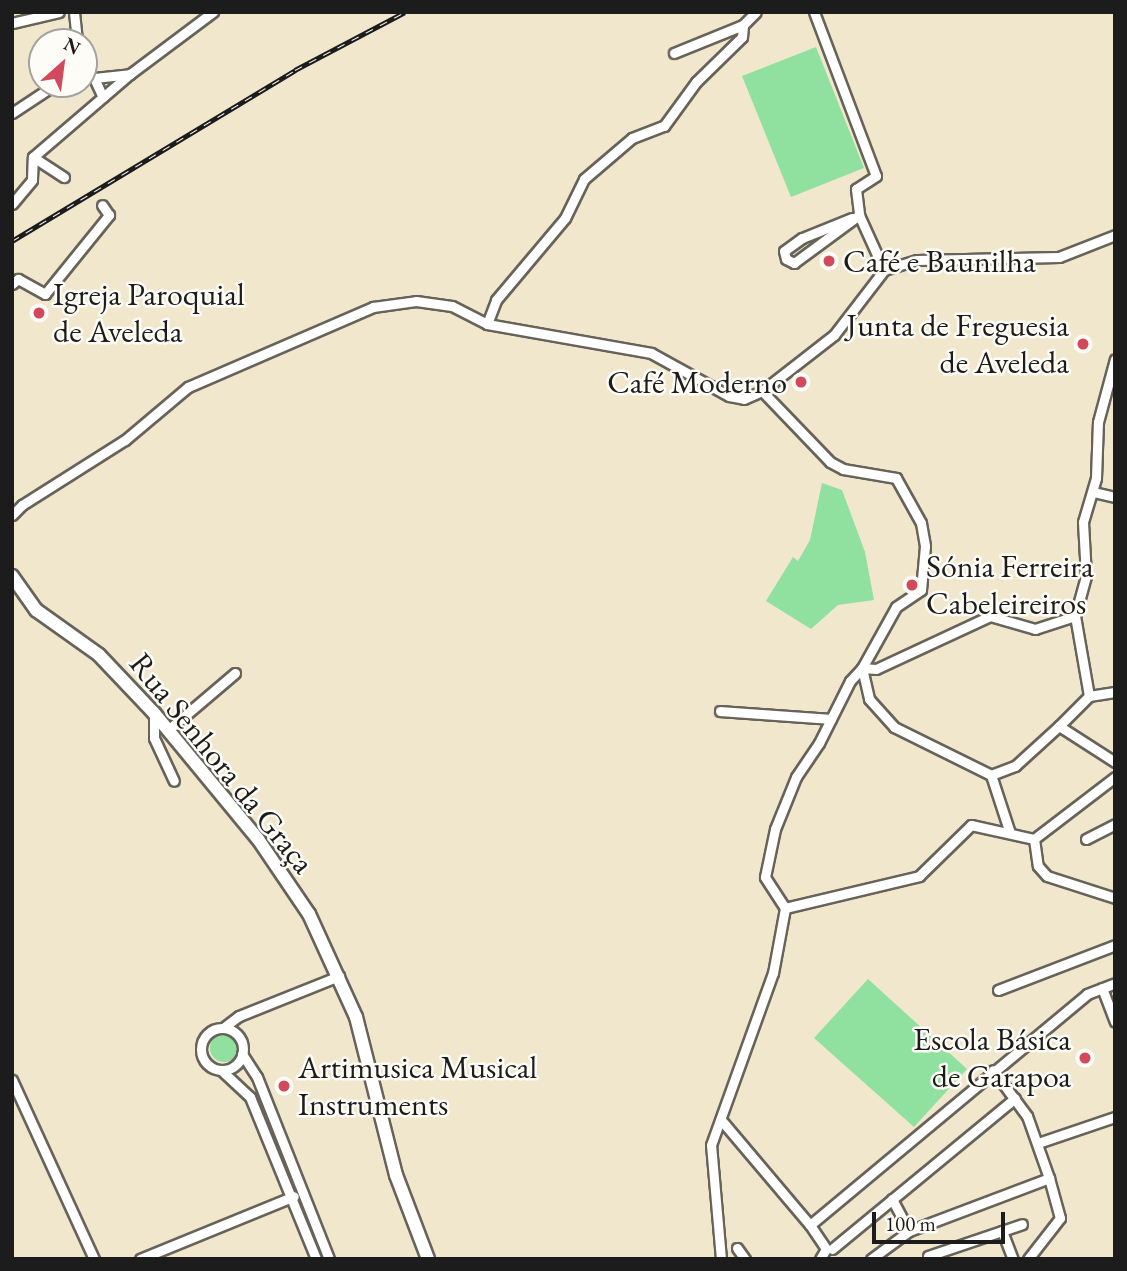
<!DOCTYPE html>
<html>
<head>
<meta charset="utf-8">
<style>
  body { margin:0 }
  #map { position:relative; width:1127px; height:1271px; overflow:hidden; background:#f1e7cd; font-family:"EB Garamond",serif }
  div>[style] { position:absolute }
  .green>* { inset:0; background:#90e09f }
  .round { border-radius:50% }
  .roads { filter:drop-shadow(2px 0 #67635a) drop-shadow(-2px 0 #67635a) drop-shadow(0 2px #67635a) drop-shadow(0 -2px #67635a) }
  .street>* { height:9px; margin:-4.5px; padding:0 4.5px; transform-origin:4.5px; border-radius:4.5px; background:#fff }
  .street>.ring { margin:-4.5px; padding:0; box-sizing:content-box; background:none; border:9px solid #fff; border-radius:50% }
  .secondary>* { height:12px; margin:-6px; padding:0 6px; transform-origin:6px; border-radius:6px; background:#fff }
  .rail>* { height:5px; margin-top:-2.5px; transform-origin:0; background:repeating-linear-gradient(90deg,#fdfcf7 0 8px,#1c1c1c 0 16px); box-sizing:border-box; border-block:2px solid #1c1c1c }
  .dots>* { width:19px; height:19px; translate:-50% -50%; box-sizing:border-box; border:4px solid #fdfcf7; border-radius:50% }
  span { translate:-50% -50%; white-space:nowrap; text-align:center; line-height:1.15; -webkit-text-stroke:5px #fdfcf7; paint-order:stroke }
  .poi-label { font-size:32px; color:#1c1c1c }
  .left { translate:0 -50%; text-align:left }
  .right { translate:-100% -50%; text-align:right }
  .street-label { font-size:32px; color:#1c1c1c }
  .frame { position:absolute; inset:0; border:14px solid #1c1c1c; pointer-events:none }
  .north { position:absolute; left:28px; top:28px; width:70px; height:70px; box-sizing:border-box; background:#fdfcf7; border:2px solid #a3a29f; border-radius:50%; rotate:28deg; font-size:19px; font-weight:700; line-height:28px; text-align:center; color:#1c1c1c }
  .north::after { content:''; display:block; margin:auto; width:24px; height:32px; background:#d1495b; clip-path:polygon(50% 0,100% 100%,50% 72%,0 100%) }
  .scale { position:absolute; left:872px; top:1212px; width:133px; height:32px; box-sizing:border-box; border:4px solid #1c1c1c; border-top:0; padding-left:9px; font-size:21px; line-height:24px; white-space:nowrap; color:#1c1c1c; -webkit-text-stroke:5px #fdfcf7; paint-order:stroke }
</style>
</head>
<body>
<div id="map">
  <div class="green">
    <div style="clip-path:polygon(816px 47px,864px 168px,791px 197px,742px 76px)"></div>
    <div style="clip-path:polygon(822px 483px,842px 490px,865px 552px,874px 600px,838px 605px,811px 629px,766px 601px,793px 557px,798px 561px,810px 540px)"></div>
    <div style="clip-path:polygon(868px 979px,967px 1069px,914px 1127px,814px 1038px)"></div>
    <div class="round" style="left:210px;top:1034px;width:28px;height:28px"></div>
  </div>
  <div class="roads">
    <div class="street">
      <div style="left:74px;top:12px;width:30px;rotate:84deg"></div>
      <div style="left:814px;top:12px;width:175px;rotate:69.3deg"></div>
      <div style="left:876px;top:176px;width:24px;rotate:147deg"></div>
      <div style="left:856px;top:189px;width:26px;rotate:83deg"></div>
      <div style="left:859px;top:215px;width:60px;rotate:65.6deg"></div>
      <div style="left:12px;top:23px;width:48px;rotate:-13.2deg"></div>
      <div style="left:674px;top:53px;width:74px;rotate:-22.1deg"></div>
      <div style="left:84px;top:74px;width:11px;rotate:22deg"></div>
      <div style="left:94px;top:78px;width:36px;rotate:-6deg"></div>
      <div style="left:94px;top:78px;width:21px;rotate:65deg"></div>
      <div style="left:12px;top:113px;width:53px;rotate:-33.4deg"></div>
      <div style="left:33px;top:157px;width:37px;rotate:33deg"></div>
      <div style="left:12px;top:204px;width:31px;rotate:-50deg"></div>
      <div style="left:32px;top:180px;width:23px;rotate:-88deg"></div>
      <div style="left:33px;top:157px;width:128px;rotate:-40.6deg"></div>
      <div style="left:130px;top:74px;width:104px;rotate:-36.8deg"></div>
      <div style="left:852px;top:218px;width:54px;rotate:158.2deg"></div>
      <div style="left:802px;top:238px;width:22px;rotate:144deg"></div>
      <div style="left:784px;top:251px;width:8px;rotate:76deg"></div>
      <div style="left:786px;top:259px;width:9px;rotate:27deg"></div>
      <div style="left:794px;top:263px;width:81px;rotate:-36.4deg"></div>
      <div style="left:12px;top:284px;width:8px;rotate:-40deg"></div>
      <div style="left:18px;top:279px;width:31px;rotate:29deg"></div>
      <div style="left:45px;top:294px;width:102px;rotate:-51deg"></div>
      <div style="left:109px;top:215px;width:12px;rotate:-125deg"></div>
      <div style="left:487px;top:324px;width:26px;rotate:-69deg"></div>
      <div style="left:496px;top:300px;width:107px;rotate:-49.9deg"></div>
      <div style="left:565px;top:218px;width:43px;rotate:-64deg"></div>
      <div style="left:584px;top:179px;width:63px;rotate:-40.5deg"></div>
      <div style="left:632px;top:138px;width:34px;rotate:-21deg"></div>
      <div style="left:664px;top:126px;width:54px;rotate:-54deg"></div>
      <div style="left:696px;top:82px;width:64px;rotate:-44.4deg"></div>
      <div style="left:742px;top:37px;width:12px;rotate:-85deg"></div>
      <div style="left:743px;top:25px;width:18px;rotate:-45deg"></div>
      <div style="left:762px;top:391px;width:98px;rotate:46.2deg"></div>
      <div style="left:830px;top:462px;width:15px;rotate:28deg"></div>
      <div style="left:843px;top:469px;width:54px;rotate:9.6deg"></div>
      <div style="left:896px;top:478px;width:51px;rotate:60.9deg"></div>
      <div style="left:921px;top:523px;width:23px;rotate:80deg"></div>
      <div style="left:925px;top:546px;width:44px;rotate:95.2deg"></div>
      <div style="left:921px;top:590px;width:30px;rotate:146deg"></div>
      <div style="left:896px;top:607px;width:70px;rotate:119.1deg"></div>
      <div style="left:1093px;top:492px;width:23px;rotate:13deg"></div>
      <div style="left:12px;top:515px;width:14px;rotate:-45deg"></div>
      <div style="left:22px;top:505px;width:122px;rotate:-32.3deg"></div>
      <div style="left:125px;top:440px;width:82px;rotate:-40.1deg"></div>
      <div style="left:188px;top:387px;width:202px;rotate:-23.4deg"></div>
      <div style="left:373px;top:307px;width:43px;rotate:-7.9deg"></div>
      <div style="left:416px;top:301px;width:36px;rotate:8deg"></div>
      <div style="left:452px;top:306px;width:39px;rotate:27deg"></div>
      <div style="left:487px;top:324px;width:167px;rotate:10deg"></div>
      <div style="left:651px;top:353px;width:89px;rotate:28.9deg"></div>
      <div style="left:729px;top:396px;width:15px;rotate:11deg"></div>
      <div style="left:744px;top:399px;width:20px;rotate:-24deg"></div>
      <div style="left:762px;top:391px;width:91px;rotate:-37.9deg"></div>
      <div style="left:834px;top:335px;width:82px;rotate:-52.4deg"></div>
      <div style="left:884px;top:270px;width:34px;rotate:-17deg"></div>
      <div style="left:917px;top:260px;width:142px;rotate:-1.2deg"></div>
      <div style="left:1059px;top:257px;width:60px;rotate:-21.4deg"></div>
      <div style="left:862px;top:668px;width:32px;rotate:77deg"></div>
      <div style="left:869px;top:699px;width:38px;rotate:48deg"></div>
      <div style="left:894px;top:727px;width:108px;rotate:26.3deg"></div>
      <div style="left:991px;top:775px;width:26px;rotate:-21deg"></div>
      <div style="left:1015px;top:766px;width:59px;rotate:-42.3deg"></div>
      <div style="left:862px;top:668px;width:14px;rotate:4deg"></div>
      <div style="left:876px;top:669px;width:126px;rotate:-24.9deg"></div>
      <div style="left:990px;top:616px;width:47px;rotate:16.1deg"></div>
      <div style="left:1035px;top:629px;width:42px;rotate:-18deg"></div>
      <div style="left:1089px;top:696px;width:81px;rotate:-99.9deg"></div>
      <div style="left:1075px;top:616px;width:41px;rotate:-74.6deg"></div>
      <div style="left:1086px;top:576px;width:54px;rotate:-93.2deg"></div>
      <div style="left:1083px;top:522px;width:46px;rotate:-73.5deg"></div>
      <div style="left:1096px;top:478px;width:56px;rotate:-88deg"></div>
      <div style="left:1098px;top:422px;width:65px;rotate:-74.9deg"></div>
      <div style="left:1089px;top:696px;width:42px;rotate:135deg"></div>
      <div style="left:1059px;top:726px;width:67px;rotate:32.7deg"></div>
      <div style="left:1089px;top:696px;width:26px;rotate:-9deg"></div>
      <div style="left:720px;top:711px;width:111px;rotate:4.1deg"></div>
      <div style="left:154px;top:713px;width:25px;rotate:90deg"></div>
      <div style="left:154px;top:738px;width:47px;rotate:65.1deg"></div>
      <div style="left:168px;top:730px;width:88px;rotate:-40.4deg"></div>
      <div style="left:991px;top:775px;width:61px;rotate:71.9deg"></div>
      <div style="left:1115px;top:777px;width:102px;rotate:142.6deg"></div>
      <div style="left:1034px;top:839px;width:27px;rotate:82deg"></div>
      <div style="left:1038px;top:866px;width:13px;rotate:48deg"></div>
      <div style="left:1047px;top:876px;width:71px;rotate:17.9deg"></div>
      <div style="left:1086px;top:839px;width:33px;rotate:-27deg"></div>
      <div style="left:785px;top:908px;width:37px;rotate:-123deg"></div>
      <div style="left:765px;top:877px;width:49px;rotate:-78.2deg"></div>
      <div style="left:775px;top:829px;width:56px;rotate:-68deg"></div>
      <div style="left:796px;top:777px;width:41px;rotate:-55.9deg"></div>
      <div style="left:819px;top:743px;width:69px;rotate:-63.4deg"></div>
      <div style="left:850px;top:681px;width:18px;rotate:-47deg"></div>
      <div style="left:1102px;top:988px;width:36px;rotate:69deg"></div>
      <div style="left:998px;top:990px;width:125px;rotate:-21deg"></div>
      <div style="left:223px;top:1028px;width:20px;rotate:-37deg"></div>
      <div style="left:239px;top:1016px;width:108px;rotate:-21.8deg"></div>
      <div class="ring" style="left:201px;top:1028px;width:33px;height:33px"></div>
      <div style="left:242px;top:1054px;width:27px;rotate:57deg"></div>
      <div style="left:257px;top:1077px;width:196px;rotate:68.4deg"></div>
      <div style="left:221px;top:1070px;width:40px;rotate:43deg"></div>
      <div style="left:250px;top:1097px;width:175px;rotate:67.8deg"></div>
      <div style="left:12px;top:1080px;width:197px;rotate:65.4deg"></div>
      <div style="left:722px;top:1121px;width:136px;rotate:49.8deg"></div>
      <div style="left:810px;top:1225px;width:361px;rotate:-39.8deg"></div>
      <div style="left:1087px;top:994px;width:30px;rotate:-21deg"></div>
      <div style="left:1038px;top:1143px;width:81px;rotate:-18.7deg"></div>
      <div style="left:892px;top:1199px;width:36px;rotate:62deg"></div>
      <div style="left:810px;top:1225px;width:29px;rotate:56deg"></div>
      <div style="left:826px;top:1249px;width:12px;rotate:121deg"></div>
      <div style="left:1002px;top:1231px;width:21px;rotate:-19deg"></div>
      <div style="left:737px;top:1248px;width:14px;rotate:54deg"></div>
      <div style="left:832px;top:1249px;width:237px;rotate:-39.5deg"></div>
      <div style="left:928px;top:1256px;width:78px;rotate:-18.7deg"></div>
      <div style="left:1002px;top:1231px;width:30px;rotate:69deg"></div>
      <div style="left:140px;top:1259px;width:166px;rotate:-22.2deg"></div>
      <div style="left:721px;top:1259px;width:114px;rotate:-95deg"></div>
      <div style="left:711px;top:1145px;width:183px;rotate:-70.2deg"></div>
      <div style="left:773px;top:973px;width:66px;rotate:-79.5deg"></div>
      <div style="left:785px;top:908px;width:138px;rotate:-13.4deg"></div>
      <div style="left:919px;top:876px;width:73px;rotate:-44.4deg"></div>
      <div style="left:971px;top:825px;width:65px;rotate:12.5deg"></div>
      <div style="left:871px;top:1259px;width:47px;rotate:-36.4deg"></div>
      <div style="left:909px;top:1231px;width:150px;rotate:-20.7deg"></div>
      <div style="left:1049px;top:1178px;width:66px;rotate:-109.5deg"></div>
      <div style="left:1027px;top:1116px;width:57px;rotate:-126.5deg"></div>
      <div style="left:1028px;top:1259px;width:52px;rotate:-52deg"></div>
      <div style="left:1060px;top:1218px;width:41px;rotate:-105.4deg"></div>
    </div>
    <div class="secondary">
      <div style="left:12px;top:576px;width:42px;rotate:54.8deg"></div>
      <div style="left:36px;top:610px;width:77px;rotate:35.5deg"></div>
      <div style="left:99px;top:655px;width:80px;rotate:46.5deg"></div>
      <div style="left:154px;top:713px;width:163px;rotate:50.5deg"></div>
      <div style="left:258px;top:839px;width:91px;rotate:55.8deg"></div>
      <div style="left:309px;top:914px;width:113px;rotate:65.5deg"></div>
      <div style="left:356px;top:1017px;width:163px;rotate:75.8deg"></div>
      <div style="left:396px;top:1175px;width:90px;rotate:69.1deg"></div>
    </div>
  </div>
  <div class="rail">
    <div style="left:12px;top:241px;width:331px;rotate:-31.1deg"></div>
    <div style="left:295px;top:70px;width:124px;rotate:-27.8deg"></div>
  </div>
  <div class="dots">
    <div style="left:829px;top:261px;background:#d1495b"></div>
    <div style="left:39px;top:313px;background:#d1495b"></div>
    <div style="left:1083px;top:344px;background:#d1495b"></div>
    <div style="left:801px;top:382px;background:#d1495b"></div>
    <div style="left:912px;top:585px;background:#d1495b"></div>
    <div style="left:1085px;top:1058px;background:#d1495b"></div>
    <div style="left:284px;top:1086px;background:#d1495b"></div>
  </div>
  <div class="poi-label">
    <span class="left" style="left:843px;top:261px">Café e Baunilha</span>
    <span class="left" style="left:53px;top:313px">Igreja Paroquial<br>de Aveleda</span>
    <span class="right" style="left:1069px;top:344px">Junta de Freguesia<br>de Aveleda</span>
    <span class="right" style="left:787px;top:382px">Café Moderno</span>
    <span class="left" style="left:926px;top:585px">Sónia Ferreira<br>Cabeleireiros</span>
    <span class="right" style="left:1071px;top:1058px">Escola Básica<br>de Garapoa</span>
    <span class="left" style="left:298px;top:1086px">Artimusica Musical<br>Instruments</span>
  </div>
  <div class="street-label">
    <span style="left:222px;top:763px;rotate:51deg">Rua Senhora da Graça</span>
  </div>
  <div class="frame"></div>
  <div class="north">N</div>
  <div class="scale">100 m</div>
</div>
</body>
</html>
